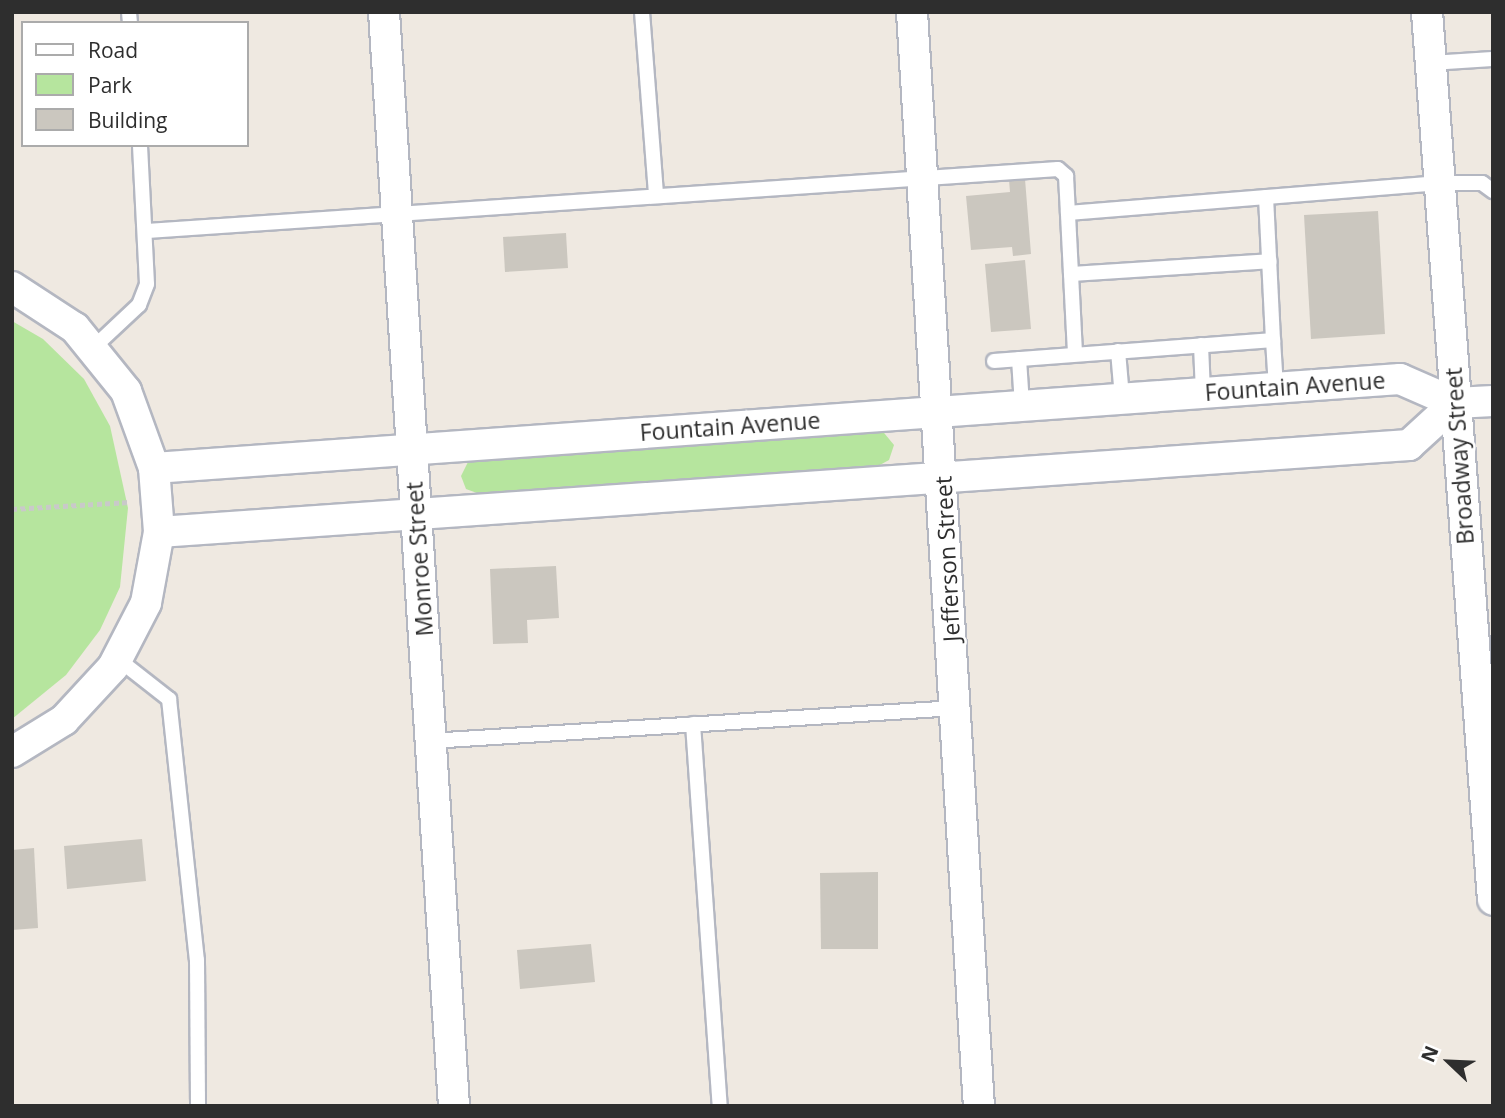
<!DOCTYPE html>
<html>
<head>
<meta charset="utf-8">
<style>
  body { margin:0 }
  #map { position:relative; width:1505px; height:1118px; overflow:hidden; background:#efe9e1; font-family:"Open Sans",sans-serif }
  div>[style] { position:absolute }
  .green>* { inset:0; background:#b6e59e }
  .building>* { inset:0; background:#cbc7bf }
  .path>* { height:4.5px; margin-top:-2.25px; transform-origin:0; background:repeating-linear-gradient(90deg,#c9c9c9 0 5px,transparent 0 8.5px) }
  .roads { filter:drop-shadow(2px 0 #b4b7c1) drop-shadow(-2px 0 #b4b7c1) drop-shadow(0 2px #b4b7c1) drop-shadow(0 -2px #b4b7c1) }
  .lane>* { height:14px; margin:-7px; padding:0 7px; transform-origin:7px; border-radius:7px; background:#fff }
  .street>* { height:30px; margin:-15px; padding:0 15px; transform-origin:15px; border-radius:15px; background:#fff }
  span { translate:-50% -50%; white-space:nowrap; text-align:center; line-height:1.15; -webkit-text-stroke:5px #fff; paint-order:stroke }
  .street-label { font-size:23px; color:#2e2e2e }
  .frame { position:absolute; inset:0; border:14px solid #2e2e2e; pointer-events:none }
  .legend { position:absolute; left:21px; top:21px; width:228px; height:126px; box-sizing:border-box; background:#fff; border:2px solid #ababab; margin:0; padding:9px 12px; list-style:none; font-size:21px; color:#2e2e2e }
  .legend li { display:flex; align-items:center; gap:14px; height:35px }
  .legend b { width:35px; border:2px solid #ababab }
  .north { position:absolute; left:1414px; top:1027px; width:70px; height:70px; -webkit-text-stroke:5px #fff; paint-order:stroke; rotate:293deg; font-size:19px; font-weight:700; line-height:28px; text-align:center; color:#2e2e2e }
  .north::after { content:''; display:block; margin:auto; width:24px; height:32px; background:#2e2e2e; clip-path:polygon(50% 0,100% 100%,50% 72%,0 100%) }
</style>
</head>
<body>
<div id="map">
  <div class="green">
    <div style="clip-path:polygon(12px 321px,43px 339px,84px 379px,110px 426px,128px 508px,120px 587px,100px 630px,66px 675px,12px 719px)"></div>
    <div style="clip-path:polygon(880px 428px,894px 445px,889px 460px,878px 466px,477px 493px,466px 489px,461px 476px,470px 458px)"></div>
  </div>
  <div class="building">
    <div style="clip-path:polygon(1025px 179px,1031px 254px,1013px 256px,1012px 247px,971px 250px,966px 196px,1010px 192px,1009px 180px)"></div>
    <div style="clip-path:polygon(1378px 211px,1385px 334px,1311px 339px,1304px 215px)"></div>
    <div style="clip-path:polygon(566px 233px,568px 268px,505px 272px,503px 237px)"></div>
    <div style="clip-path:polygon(1025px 260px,1031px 329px,991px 332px,985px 264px)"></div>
    <div style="clip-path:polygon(556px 566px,559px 618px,527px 620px,528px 643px,493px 644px,490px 569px)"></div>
    <div style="clip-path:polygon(142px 839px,146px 881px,67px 889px,64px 846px)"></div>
    <div style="clip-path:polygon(34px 848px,38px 928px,12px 930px,12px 850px)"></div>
    <div style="clip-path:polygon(878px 872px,878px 949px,821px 949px,820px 873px)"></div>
    <div style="clip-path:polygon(591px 944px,595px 982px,520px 989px,517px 950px)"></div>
  </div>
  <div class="path">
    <div style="left:12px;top:509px;width:118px;rotate:-3.4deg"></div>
  </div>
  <div class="roads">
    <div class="lane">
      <div style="left:129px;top:12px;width:11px;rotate:85deg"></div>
      <div style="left:642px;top:12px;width:184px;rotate:85.6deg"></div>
      <div style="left:1430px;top:63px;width:63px;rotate:-3.6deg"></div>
      <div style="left:147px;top:231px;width:913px;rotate:-3.89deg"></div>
      <div style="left:1058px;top:169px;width:11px;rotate:41deg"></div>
      <div style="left:1066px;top:176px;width:37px;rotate:87deg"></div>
      <div style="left:1071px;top:274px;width:199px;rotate:-3.7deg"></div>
      <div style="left:1273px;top:340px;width:48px;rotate:86.4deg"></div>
      <div style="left:1201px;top:345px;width:48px;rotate:87.6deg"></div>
      <div style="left:93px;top:348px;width:63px;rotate:-43.1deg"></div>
      <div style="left:139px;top:305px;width:22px;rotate:-69deg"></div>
      <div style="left:147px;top:284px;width:139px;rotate:-92.9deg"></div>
      <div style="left:1118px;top:351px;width:47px;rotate:85.1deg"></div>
      <div style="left:1075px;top:353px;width:140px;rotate:-92.9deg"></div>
      <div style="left:1068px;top:213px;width:370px;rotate:-4.6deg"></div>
      <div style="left:1437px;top:183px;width:45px"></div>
      <div style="left:1482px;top:183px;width:14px;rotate:36deg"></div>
      <div style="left:1019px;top:359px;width:46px;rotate:86.3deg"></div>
      <div style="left:994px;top:361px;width:280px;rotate:-4.3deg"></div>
      <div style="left:1273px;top:340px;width:143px;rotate:-92.8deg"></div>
      <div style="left:118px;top:659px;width:65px;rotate:38.1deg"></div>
      <div style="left:169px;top:699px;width:262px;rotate:83.9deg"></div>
      <div style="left:197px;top:960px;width:146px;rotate:89.6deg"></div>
      <div style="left:693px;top:724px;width:383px;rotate:86deg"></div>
      <div style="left:430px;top:741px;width:527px;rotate:-3.59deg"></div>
    </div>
    <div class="street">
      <div style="left:384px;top:12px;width:1096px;rotate:86.34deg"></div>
      <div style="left:912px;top:12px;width:1096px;rotate:86.5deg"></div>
      <div style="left:1427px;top:12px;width:890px;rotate:85.75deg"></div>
      <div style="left:12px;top:287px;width:75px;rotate:33.1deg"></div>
      <div style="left:75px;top:328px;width:81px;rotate:51deg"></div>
      <div style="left:126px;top:391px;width:82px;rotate:70deg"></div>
      <div style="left:154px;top:468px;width:64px;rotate:85.5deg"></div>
      <div style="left:159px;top:532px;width:72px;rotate:100.4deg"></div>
      <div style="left:146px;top:603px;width:72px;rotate:117.3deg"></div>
      <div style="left:113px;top:667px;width:72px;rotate:132.8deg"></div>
      <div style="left:64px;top:720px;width:61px;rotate:148.4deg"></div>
      <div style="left:154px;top:468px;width:1249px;rotate:-4.09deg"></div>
      <div style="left:1400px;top:379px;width:60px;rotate:23.6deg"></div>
      <div style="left:1455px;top:403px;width:38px;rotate:-3deg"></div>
      <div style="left:159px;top:532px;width:1253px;rotate:-3.98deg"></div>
      <div style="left:1409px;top:445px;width:62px;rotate:-42.4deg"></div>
    </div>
  </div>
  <div class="street-label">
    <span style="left:1295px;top:386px;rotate:-4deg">Fountain Avenue</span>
    <span style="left:730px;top:426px;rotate:-4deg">Fountain Avenue</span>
    <span style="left:1459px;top:456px;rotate:-94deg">Broadway Street</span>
    <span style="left:419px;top:559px;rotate:-94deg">Monroe Street</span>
    <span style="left:947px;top:559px;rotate:-93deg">Jefferson Street</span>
  </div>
  <div class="frame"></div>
  <ul class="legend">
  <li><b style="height:9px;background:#fff"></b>Road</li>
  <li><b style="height:19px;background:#b6e59e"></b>Park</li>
  <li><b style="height:19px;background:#cbc7bf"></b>Building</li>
  </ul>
  <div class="north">N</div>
</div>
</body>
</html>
